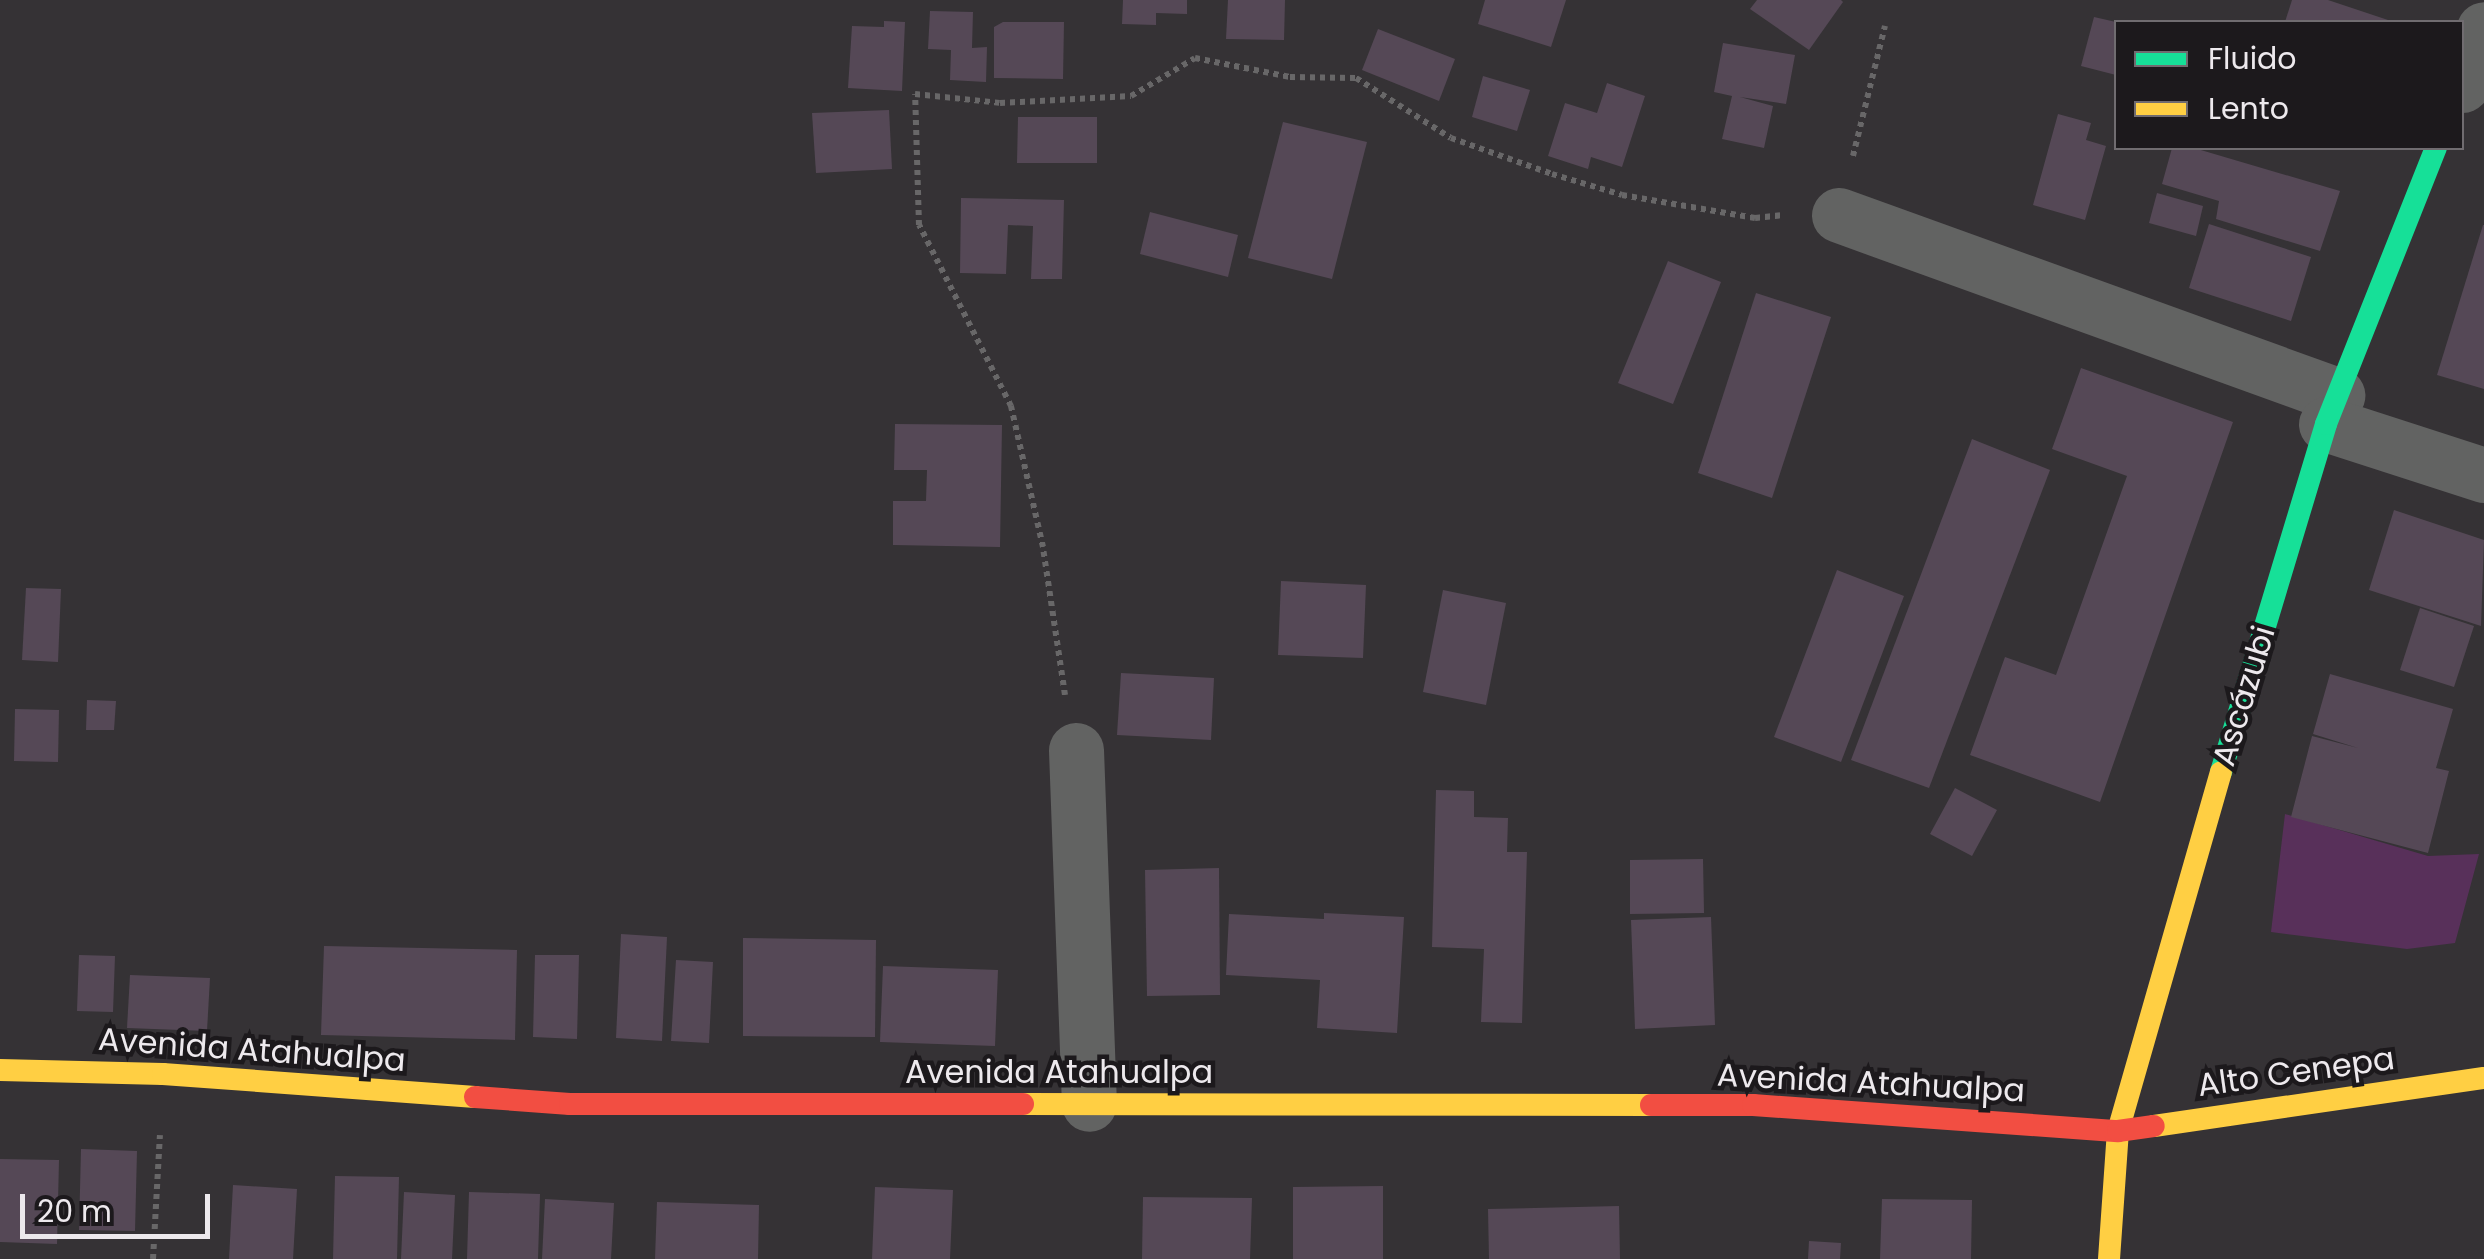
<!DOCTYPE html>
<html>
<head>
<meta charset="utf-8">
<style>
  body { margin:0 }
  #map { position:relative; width:2484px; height:1259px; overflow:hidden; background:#353235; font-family:Poppins,sans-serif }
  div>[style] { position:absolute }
  .green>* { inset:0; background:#58305a }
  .building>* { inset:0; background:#554856 }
  .path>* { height:6px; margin-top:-3px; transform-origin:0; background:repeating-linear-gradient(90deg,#686768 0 5px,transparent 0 10px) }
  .street>* { height:55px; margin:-27.5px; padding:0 27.5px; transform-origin:27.5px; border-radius:27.5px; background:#626362 }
  .fast>* { height:22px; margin:-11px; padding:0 11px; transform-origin:11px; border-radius:11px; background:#16e098 }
  .slow>* { height:22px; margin:-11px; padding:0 11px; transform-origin:11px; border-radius:11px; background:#ffcf43 }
  .jam>* { height:22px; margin:-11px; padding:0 11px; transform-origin:11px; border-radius:11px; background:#f24e42 }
  span { translate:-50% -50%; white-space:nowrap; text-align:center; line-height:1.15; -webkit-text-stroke:9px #1c191c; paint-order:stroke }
  .street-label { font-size:32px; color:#ede9ed }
  .legend { position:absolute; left:2114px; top:20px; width:350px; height:130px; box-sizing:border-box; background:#1c191c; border:2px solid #706c70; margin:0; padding:12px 18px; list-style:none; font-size:30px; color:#ede9ed }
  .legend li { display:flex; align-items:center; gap:20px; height:50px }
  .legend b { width:50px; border:2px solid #706c70 }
  .scale { position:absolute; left:20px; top:1194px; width:190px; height:45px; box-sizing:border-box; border:5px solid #ede9ed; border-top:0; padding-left:12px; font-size:30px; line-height:35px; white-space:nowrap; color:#ede9ed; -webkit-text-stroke:8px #1c191c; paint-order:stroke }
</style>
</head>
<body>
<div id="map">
  <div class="green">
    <div style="clip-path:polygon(2285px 814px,2428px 856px,2479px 854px,2455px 943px,2407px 949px,2271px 932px)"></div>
  </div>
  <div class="building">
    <div style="clip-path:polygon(1123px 0,1187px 0,1187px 14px,1156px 13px,1156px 25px,1122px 24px)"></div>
    <div style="clip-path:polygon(1228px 0,1285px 0,1284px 40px,1226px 39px)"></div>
    <div style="clip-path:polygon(1485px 0,1566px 0,1551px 47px,1478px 24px)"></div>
    <div style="clip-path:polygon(1757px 0,1841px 0,1843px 2px,1809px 50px,1750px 9px)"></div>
    <div style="clip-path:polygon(2292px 0,2328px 0,2394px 22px,2285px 22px)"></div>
    <div style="clip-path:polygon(930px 11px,973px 12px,972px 48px,987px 47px,986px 82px,950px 80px,951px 50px,928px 49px)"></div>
    <div style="clip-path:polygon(2094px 17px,2116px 22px,2116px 75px,2081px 66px)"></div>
    <div style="clip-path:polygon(884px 21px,905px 22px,902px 91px,848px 88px,852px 26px,884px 27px)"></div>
    <div style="clip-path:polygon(1003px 22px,1064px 22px,1063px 79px,994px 78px,994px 27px)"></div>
    <div style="clip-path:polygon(1378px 29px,1455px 59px,1439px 101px,1362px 70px)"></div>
    <div style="clip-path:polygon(1723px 43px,1795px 55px,1786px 104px,1740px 97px,1773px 106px,1764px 148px,1722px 139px,1732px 96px,1714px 92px)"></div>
    <div style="clip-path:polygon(1483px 76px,1530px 90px,1517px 131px,1472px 117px)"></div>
    <div style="clip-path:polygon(1607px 83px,1645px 96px,1622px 167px,1591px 157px,1588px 169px,1548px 156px,1565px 103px,1597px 113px)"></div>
    <div style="clip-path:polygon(889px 110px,892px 169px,816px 173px,812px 113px)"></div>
    <div style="clip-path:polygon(2058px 114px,2091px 123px,2086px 140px,2106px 146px,2085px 220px,2033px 205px)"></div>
    <div style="clip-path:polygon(1018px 117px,1097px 117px,1097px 163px,1017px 163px)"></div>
    <div style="clip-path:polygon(1283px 122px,1367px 142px,1332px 279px,1248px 258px)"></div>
    <div style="clip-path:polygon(2172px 148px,2194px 148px,2340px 191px,2320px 251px,2216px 219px,2219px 201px,2162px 184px)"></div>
    <div style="clip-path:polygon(2157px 193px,2203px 206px,2196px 236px,2149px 223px)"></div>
    <div style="clip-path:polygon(961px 198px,1064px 200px,1062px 279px,1031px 279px,1033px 226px,1008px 225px,1006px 274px,960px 273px)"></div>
    <div style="clip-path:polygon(1150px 212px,1238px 235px,1228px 277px,1140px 254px)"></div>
    <div style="clip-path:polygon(2209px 224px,2311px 257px,2291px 321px,2189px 288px)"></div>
    <div style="clip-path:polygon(2483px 225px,2484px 225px,2484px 389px,2437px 375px)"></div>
    <div style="clip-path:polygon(1668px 261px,1721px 282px,1673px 404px,1618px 383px)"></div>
    <div style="clip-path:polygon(1756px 293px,1831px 317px,1772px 498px,1698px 473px)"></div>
    <div style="clip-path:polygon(2081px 368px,2233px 422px,2100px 802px,1970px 755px,2005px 657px,2056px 675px,2127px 476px,2052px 449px)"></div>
    <div style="clip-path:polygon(895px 424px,1002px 425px,1000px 547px,893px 545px,893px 501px,926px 501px,927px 470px,894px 470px)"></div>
    <div style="clip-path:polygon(1972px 439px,2050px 470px,1929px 788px,1851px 760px)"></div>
    <div style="clip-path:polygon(2394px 510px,2484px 540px,2481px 626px,2369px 590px)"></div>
    <div style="clip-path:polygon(1837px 570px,1904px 596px,1841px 762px,1774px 737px)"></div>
    <div style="clip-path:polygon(1281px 581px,1366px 585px,1363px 658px,1278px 655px)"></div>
    <div style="clip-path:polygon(26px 588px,61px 589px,58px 662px,22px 660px)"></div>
    <div style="clip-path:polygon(1443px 590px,1506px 603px,1486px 705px,1423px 692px)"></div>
    <div style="clip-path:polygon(2420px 608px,2474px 626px,2454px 687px,2400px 670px)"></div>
    <div style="clip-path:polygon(1121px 673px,1214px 678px,1211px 740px,1117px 735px)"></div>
    <div style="clip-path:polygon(2330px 674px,2453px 709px,2436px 768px,2449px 771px,2428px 853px,2291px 817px,2312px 736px,2358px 748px,2313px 734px)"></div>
    <div style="clip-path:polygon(87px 700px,116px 701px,114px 730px,86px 730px)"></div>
    <div style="clip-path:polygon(15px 709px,59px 710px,58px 762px,14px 761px)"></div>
    <div style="clip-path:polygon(1955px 788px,1997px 810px,1972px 856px,1930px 834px)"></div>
    <div style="clip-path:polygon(1436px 790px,1474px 791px,1474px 817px,1508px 818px,1507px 852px,1527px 852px,1522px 1023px,1481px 1022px,1484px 949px,1432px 947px)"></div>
    <div style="clip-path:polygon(1703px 859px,1704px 913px,1630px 914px,1630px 860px)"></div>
    <div style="clip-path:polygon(1219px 868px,1220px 995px,1147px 996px,1145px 870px)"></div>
    <div style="clip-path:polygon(1324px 913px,1404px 917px,1397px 1033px,1317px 1028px,1320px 980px,1226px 975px,1229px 914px,1324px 919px)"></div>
    <div style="clip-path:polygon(1711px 917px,1715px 1025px,1635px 1029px,1631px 920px)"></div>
    <div style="clip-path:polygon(621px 934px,667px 937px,662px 1041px,616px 1038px)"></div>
    <div style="clip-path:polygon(743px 938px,876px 940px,875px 1037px,743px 1036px)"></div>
    <div style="clip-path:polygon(324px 946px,517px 950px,515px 1040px,321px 1035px)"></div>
    <div style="clip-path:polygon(79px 955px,115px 956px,113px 1012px,77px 1011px)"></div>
    <div style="clip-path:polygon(535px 955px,579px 955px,577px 1039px,533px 1037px)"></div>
    <div style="clip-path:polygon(676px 960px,713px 962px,709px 1043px,671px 1041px)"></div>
    <div style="clip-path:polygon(883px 966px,998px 970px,995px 1046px,880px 1042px)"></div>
    <div style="clip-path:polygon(130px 975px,210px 978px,207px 1031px,127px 1028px)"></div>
    <div style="clip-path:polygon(81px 1149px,137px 1151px,135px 1231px,79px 1230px)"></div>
    <div style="clip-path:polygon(0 1159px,59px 1160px,57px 1244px,0 1242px)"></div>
    <div style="clip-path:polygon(335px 1176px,399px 1177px,397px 1259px,333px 1259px)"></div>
    <div style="clip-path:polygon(233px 1185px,297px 1189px,293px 1259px,229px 1259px)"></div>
    <div style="clip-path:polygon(1383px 1186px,1383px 1259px,1293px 1259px,1293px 1187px)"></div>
    <div style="clip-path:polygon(875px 1187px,953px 1190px,950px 1259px,872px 1259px)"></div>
    <div style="clip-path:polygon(404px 1192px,455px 1195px,452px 1259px,401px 1259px)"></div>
    <div style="clip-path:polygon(469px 1192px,540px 1194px,538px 1259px,467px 1259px)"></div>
    <div style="clip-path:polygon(1143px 1197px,1252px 1198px,1250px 1259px,1142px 1259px)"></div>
    <div style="clip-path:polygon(545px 1199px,614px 1203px,611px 1259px,542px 1259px)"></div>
    <div style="clip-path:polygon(1882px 1199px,1972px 1200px,1971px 1259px,1880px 1259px)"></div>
    <div style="clip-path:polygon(657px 1202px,759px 1205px,758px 1259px,655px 1259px)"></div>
    <div style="clip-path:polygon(1619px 1206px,1620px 1259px,1489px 1259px,1488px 1209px)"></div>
    <div style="clip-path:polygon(1809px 1241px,1841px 1243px,1840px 1259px,1808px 1259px)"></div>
  </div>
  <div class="path">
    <div style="left:1853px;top:156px;width:134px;rotate:-76.2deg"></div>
    <div style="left:1065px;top:695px;width:150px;rotate:-98.5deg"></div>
    <div style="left:1043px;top:547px;width:145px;rotate:-102.8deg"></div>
    <div style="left:1011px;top:406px;width:203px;rotate:-116.9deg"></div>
    <div style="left:919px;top:225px;width:131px;rotate:-91.7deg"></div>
    <div style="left:915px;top:94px;width:85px;rotate:6deg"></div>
    <div style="left:1000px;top:103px;width:131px;rotate:-3.1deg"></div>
    <div style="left:1131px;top:96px;width:74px;rotate:-30.7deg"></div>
    <div style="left:1195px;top:58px;width:97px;rotate:11.3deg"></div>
    <div style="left:1290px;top:77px;width:66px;rotate:0.9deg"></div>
    <div style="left:1356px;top:78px;width:112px;rotate:32.3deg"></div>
    <div style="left:1451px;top:138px;width:107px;rotate:19.6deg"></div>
    <div style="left:1552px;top:174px;width:73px;rotate:16.7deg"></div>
    <div style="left:1622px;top:195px;width:135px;rotate:9.8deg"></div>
    <div style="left:1755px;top:218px;width:27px;rotate:-6deg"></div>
    <div style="left:153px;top:1259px;width:124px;rotate:-86.8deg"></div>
  </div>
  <div class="street">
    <div style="left:2462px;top:85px;width:60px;rotate:-68.6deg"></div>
    <div style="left:1839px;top:215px;width:530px;rotate:19.87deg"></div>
    <div style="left:2326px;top:424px;width:166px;rotate:17.9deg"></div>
    <div style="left:1076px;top:750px;width:354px;rotate:87.9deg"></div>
  </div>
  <div class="fast">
    <div style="left:2221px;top:772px;width:363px;rotate:-73.2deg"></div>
    <div style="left:2326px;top:424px;width:297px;rotate:-68.3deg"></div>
  </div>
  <div class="slow">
    <div style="left:0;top:1070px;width:163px;rotate:1.4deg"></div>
    <div style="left:163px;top:1074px;width:313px;rotate:4.2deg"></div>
    <div style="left:1023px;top:1104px;width:628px;rotate:0.09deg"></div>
    <div style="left:2154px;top:1126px;width:333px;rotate:-8.3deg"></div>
    <div style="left:2109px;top:1259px;width:128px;rotate:-86deg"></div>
    <div style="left:2118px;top:1131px;width:373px;rotate:-74deg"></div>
  </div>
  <div class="jam">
    <div style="left:475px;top:1097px;width:95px;rotate:4.2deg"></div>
    <div style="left:570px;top:1104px;width:453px"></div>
    <div style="left:1651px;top:1105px;width:102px"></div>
    <div style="left:1753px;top:1105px;width:366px;rotate:4.1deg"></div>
    <div style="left:2118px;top:1131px;width:36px;rotate:-8deg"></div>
  </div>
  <div class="street-label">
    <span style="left:2244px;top:696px;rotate:-73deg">Ascázubi</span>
    <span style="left:252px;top:1050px;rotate:4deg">Avenida Atahualpa</span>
    <span style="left:1059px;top:1072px">Avenida Atahualpa</span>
    <span style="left:2296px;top:1072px;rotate:-8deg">Alto Cenepa</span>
    <span style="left:1871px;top:1083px;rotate:3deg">Avenida Atahualpa</span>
  </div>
  <ul class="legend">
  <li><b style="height:12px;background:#16e098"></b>Fluido</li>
  <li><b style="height:12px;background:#ffcf43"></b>Lento</li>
  </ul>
  <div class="scale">20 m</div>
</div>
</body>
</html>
